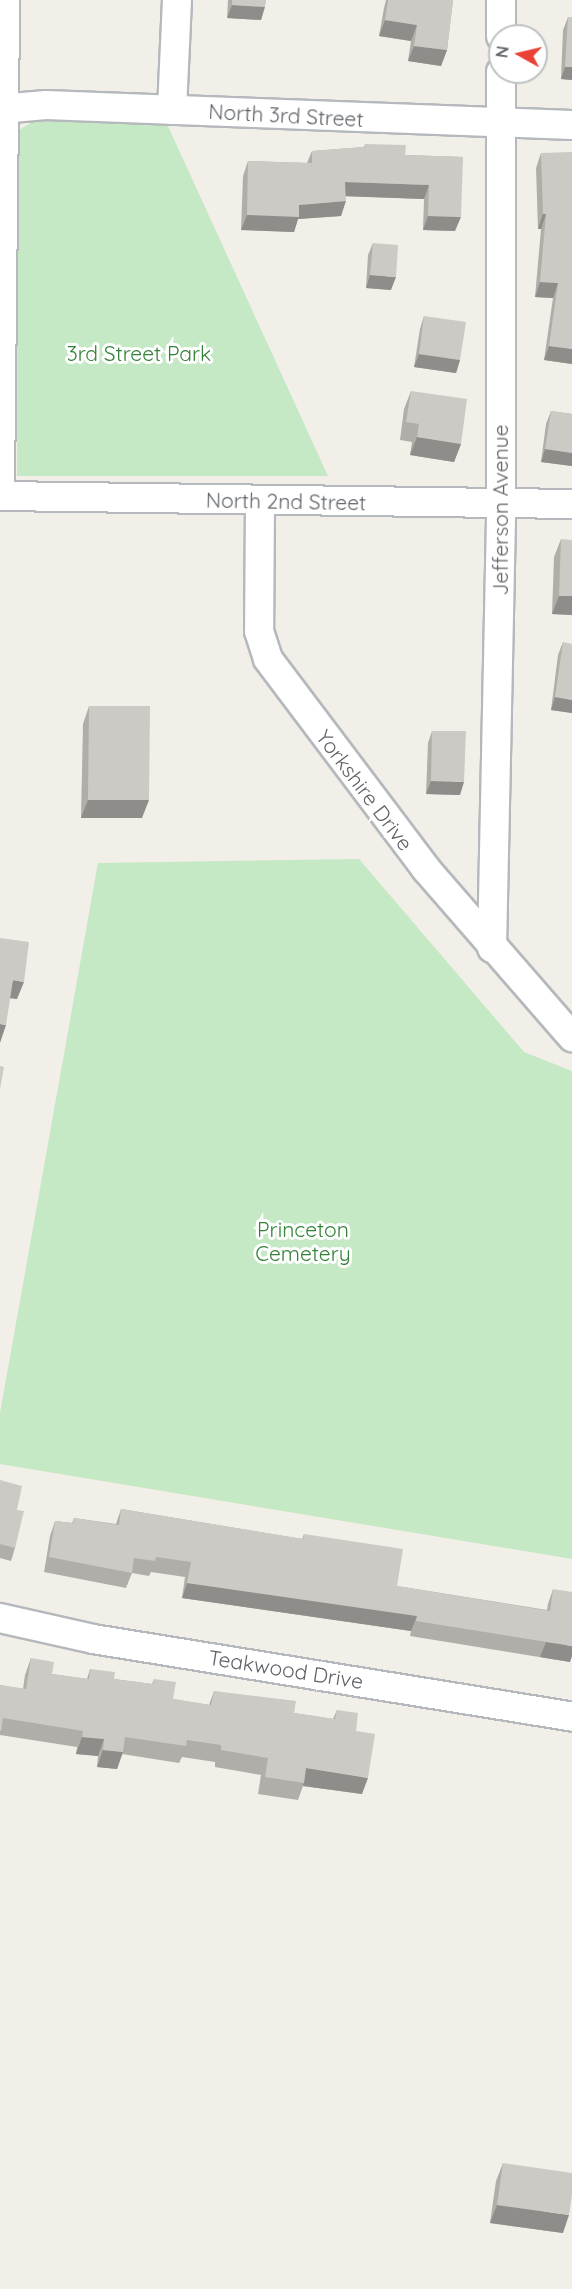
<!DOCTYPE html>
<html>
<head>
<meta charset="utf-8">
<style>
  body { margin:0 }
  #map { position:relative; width:572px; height:2289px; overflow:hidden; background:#f1efe8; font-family:Quicksand,sans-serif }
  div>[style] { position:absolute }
  .green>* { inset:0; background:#c5e8c5 }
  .roads { filter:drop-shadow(2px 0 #b5b8bc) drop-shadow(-2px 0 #b5b8bc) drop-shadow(0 2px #b5b8bc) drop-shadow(0 -2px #b5b8bc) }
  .minor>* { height:28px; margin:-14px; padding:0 14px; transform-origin:14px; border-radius:14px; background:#fff }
  .wall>* { inset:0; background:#afaea9 }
  .shaded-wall>* { inset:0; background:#8f8d8a }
  .building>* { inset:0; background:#cccac5 }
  span { translate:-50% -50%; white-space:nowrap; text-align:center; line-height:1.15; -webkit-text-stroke:6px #fff; paint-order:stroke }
  .street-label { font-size:21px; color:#5f6368 }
  .park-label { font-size:21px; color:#348238 }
  .north { position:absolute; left:488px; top:24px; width:60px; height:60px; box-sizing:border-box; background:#fff; border:2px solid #bfc1c3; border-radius:50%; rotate:278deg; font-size:16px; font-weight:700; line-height:24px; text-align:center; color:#5f6368 }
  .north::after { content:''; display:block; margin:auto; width:21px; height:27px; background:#ea4335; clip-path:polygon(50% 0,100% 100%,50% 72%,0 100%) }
</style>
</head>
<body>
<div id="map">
  <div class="green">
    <div style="clip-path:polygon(38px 118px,167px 124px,328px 476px,17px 476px,18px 131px)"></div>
    <div style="clip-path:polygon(359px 859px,524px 1052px,572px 1071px,572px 1559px,0 1464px,0 1413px,98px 863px)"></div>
  </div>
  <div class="roads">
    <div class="minor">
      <div style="left:501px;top:36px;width:36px;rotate:-90deg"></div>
      <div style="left:0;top:109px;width:46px;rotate:-5deg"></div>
      <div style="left:46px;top:105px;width:526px;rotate:2.18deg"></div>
      <div style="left:172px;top:110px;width:110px;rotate:-87.4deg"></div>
      <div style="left:0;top:489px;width:489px;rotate:-89.4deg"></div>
      <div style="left:0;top:496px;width:572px;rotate:0.8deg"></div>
      <div style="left:260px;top:501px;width:130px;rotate:90.4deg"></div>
      <div style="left:259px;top:631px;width:29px;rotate:72deg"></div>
      <div style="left:268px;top:659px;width:263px;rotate:53deg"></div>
      <div style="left:426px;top:869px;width:223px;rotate:49deg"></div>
      <div style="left:492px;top:948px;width:444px;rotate:-88.8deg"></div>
      <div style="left:501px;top:504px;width:432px;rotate:-90deg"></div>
      <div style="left:0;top:1618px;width:95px;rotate:12.7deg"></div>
      <div style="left:93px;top:1639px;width:485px;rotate:9.2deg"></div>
    </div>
  </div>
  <div class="wall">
    <div style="clip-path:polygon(228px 0,266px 0,261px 20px,227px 18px)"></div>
    <div style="clip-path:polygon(386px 0,453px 0,447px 50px,441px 66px,408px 61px,411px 41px,379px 36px,384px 8px)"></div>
    <div style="clip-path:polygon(568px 17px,572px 17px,572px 80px,561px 79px,563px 30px)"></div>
    <div style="clip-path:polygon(365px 144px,405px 155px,463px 157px,455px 231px,423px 230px,424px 199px,346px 196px,341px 216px,298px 219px,294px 232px,241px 230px,243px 176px,248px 161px,307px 163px,312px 151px,364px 147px)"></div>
    <div style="clip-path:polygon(541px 153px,572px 364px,544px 360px,553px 298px,535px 297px,541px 229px,538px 229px,536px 168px)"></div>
    <div style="clip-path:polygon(373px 243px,391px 290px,366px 288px,368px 255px)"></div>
    <div style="clip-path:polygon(424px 316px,460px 360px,456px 373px,414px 367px,420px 329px)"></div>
    <div style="clip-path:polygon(411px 391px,461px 444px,454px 462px,410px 455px,412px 442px,400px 440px,404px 409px)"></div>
    <div style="clip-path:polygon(551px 411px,572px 414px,572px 466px,541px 462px,546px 424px)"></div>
    <div style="clip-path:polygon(561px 539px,572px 615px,552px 614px,554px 557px)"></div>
    <div style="clip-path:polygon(563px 642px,572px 713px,551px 710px,558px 655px)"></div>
    <div style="clip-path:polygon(89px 706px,142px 818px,81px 818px,83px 724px)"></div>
    <div style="clip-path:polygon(432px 731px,460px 795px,426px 794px,428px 743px)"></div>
    <div style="clip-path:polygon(0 1480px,17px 1510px,15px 1548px,11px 1561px,0 1558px)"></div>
    <div style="clip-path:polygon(121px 1509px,302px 1539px,304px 1534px,397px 1586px,547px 1610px,548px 1604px,553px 1589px,570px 1662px,410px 1636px,411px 1631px,182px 1598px,185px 1577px,151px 1572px,149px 1576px,132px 1573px,126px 1588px,44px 1572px,50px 1536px,55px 1521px,72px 1523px,74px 1518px,116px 1524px)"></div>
    <div style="clip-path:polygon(31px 1658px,52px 1674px,87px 1679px,90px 1669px,114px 1679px,152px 1684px,154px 1679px,173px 1699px,209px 1705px,214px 1691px,294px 1713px,333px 1719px,337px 1710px,356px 1731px,362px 1794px,303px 1786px,298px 1800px,258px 1794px,261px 1775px,215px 1767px,215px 1762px,182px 1757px,179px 1763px,122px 1754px,117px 1769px,97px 1767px,98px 1756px,76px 1754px,77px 1747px,0 1735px,0 1685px,23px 1689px,25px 1675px)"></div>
    <div style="clip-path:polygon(503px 2163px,563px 2233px,490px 2223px,496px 2181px)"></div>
  </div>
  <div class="shaded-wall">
    <div style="clip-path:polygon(232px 5px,265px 7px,261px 20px,227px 18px)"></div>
    <div style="clip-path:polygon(385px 20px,417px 25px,411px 41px,379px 36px)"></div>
    <div style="clip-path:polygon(414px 46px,447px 50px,441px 66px,408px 61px)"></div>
    <div style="clip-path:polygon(565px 67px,572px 67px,572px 80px,561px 79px)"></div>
    <div style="clip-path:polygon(345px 182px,429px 185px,424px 199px,339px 196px)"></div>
    <div style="clip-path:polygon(346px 201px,341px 216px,298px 219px,294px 232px,241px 230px,247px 215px,299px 205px)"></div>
    <div style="clip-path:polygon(543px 214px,546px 214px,541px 229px,538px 229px)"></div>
    <div style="clip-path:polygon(428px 216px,461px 217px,455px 231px,423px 230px)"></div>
    <div style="clip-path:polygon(370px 275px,396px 277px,391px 290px,366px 288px)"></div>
    <div style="clip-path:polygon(540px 282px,558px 283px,553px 298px,535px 297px)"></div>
    <div style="clip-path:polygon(549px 346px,572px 349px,572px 364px,544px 360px)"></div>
    <div style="clip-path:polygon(419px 354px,460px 360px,456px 373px,414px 367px)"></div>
    <div style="clip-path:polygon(417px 437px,461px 444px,454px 462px,410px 455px)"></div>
    <div style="clip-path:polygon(545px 449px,572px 453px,572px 466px,541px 462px)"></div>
    <div style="clip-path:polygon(559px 596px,572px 596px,572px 615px,552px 614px)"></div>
    <div style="clip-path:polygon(555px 697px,572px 700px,572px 713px,551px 710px)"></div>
    <div style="clip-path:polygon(431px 781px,464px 782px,460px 795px,426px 794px)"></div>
    <div style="clip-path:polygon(88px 800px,149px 800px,142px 818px,81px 818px)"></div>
    <div style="clip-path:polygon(13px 980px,24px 982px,17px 999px,7px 998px)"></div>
    <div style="clip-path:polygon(0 1024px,6px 1025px,0 1043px)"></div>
    <div style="clip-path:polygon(187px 1583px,417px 1616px,411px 1631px,182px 1598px)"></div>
    <div style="clip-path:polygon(546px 1642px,572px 1646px,572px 1656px,570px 1662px,540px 1657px)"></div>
    <div style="clip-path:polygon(82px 1737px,104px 1739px,98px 1756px,76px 1754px)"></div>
    <div style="clip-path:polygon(103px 1750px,123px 1752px,117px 1769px,97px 1767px)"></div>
    <div style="clip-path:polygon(306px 1768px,368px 1778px,362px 1794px,303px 1786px)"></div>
    <div style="clip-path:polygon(497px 2205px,569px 2215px,563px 2233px,490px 2223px)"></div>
  </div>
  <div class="building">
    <div style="clip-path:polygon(232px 0,266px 0,265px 7px,232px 5px)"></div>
    <div style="clip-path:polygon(388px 0,453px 0,447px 50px,414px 46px,417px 25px,385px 20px)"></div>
    <div style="clip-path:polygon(568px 17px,572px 17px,572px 67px,565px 67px)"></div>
    <div style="clip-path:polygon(365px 144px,406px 145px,405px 155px,463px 157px,461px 217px,428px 216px,429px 185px,345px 182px,346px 201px,299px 205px,299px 217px,247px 215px,248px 161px,312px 163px,312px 151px,365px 147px)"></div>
    <div style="clip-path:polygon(572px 152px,572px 349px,549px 346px,558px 283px,540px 282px,546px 214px,543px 214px,541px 153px)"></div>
    <div style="clip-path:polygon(373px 243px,398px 245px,396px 277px,370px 275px)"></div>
    <div style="clip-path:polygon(424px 316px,466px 322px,460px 360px,419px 354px)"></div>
    <div style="clip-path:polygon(411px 391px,467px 399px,461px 444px,417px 437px,419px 424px,406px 422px)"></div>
    <div style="clip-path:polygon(551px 411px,572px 414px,572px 453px,545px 449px)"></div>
    <div style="clip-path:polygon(561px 539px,572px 540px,572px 596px,559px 596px)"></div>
    <div style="clip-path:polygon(563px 642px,572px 644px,572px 700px,555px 697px)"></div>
    <div style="clip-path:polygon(89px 706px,150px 706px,149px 800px,88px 800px)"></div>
    <div style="clip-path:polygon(432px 731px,466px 731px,464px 782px,431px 781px)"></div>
    <div style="clip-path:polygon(0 938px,29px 942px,24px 982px,13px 980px,6px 1025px,0 1024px)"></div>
    <div style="clip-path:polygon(0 1066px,4px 1067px,0 1089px)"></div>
    <div style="clip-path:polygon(0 1480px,22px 1486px,17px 1510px,24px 1511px,15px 1548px,0 1544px)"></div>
    <div style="clip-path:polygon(121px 1509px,303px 1539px,304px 1534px,403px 1549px,397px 1586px,550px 1611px,553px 1589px,572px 1592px,572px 1646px,416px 1621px,417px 1616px,187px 1583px,191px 1562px,156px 1557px,155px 1561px,134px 1558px,132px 1573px,49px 1557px,55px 1521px,73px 1523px,74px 1518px,119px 1525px)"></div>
    <div style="clip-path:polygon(31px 1658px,54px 1662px,52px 1674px,89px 1679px,90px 1669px,115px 1672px,114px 1679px,153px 1684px,154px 1679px,176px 1682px,173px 1699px,211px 1705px,214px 1691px,296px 1701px,294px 1713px,335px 1719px,337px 1710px,358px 1713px,356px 1731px,375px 1734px,368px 1778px,306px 1768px,304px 1783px,265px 1777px,268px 1758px,221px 1750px,221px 1745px,187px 1740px,186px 1746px,125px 1737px,123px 1752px,103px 1750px,104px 1739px,82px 1737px,83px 1731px,3px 1718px,1px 1731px,0 1731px,0 1685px,26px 1689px)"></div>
    <div style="clip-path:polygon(503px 2163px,572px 2173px,572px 2195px,569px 2215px,497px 2205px)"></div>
  </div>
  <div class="street-label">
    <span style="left:286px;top:115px;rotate:3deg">North 3rd Street</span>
    <span style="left:286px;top:501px;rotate:1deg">North 2nd Street</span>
    <span style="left:500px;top:510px;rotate:-90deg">Jefferson Avenue</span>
    <span style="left:365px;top:790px;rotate:53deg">Yorkshire Drive</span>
    <span style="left:286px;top:1669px;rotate:9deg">Teakwood Drive</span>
  </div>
  <div class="park-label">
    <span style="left:139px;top:353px">3rd Street Park</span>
    <span style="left:303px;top:1241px">Princeton<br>Cemetery</span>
  </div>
  <div class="north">N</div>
</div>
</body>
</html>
